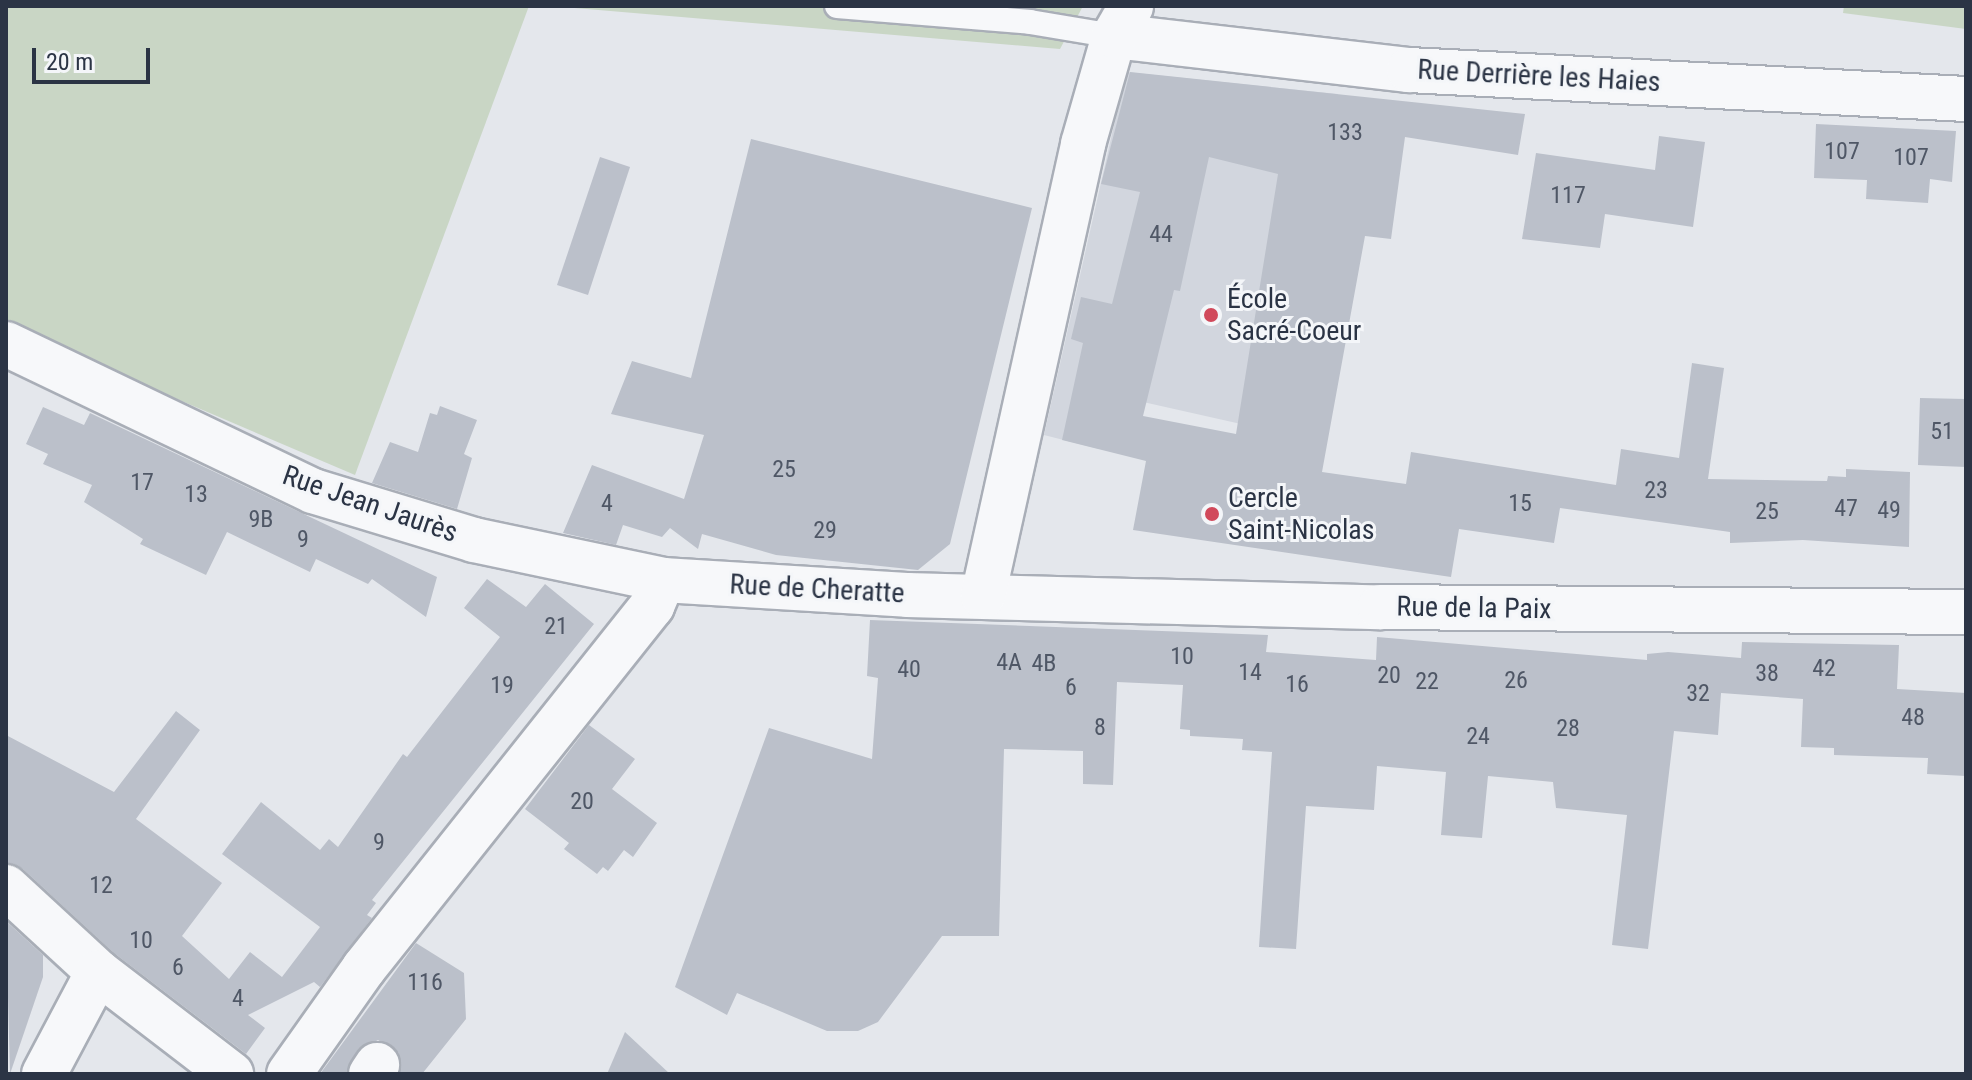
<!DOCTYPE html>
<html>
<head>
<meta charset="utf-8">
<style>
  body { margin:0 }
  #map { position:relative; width:1972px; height:1080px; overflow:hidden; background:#e4e7ec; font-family:"Roboto Condensed",sans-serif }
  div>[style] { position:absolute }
  .built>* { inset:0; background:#d2d6de }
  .green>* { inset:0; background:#c9d6c5 }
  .building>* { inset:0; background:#bbc0ca }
  .roads { filter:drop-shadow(2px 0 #a9aeb7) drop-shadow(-2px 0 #a9aeb7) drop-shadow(0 2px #a9aeb7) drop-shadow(0 -2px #a9aeb7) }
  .service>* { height:24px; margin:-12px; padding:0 12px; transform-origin:12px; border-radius:12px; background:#f7f8fa }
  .minor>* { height:44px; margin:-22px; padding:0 22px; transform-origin:22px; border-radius:22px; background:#f7f8fa }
  .dots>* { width:22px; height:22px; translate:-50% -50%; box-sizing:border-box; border:4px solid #f4f6f9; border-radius:50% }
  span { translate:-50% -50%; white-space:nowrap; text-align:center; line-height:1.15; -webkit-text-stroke:6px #f4f6f9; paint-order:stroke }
  .number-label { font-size:24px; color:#4f5766 }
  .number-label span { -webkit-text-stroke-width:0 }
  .street-label { font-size:28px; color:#2b3445 }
  .poi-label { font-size:28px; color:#2b3445 }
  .left { translate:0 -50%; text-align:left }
  .frame { position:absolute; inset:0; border:8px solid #2b3445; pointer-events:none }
  .scale { position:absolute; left:32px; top:48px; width:118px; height:36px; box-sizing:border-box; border:4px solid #2b3445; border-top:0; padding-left:10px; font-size:24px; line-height:28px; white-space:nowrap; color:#2b3445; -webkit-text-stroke:6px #f4f6f9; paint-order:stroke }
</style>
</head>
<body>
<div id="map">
  <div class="built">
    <div style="clip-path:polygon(1126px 72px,1338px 94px,1326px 183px,1241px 424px,1112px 395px,1099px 449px,1044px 435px)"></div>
  </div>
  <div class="green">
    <div style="clip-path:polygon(6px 6px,529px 6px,355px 475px,6px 326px)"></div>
    <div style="clip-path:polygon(551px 6px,1083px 6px,1060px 49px)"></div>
    <div style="clip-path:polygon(1844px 6px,1966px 6px,1966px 29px,1843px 13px)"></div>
  </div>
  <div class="building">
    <div style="clip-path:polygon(evenodd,1130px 72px,1525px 114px,1518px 155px,1405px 137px,1391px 239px,1365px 236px,1322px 472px,1406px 484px,1411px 452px,1616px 485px,1621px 449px,1679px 458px,1692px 363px,1724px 368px,1708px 479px,1827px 481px,1828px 476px,1846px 477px,1846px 469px,1910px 472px,1909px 547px,1803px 540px,1730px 543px,1730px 532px,1560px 508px,1554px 543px,1459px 529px,1451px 577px,1133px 530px,1146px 461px,1062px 440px,1083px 343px,1071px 339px,1081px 297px,1112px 304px,1140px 192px,1101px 184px,1130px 72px,1209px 157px,1278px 174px,1236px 434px,1143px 416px,1174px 290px,1180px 291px,1209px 157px)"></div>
    <div style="clip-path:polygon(1816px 124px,1956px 131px,1952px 182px,1930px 179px,1928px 203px,1866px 199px,1867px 180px,1814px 178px)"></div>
    <div style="clip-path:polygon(1659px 136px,1705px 142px,1693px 227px,1605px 214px,1600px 248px,1522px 239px,1536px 153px,1655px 170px)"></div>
    <div style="clip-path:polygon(751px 139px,1032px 208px,950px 544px,918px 570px,776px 555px,702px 534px,698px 549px,670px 528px,662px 537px,623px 525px,616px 545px,563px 533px,592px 465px,684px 499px,704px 435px,611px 414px,632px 361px,691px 378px)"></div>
    <div style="clip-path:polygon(600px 157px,630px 167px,588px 295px,557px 285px)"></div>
    <div style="clip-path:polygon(1920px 398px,1966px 399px,1966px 467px,1918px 465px)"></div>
    <div style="clip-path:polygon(440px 406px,477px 420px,464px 454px,472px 458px,457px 509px,372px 483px,390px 442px,418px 452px,430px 413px,437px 415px)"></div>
    <div style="clip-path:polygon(43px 407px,84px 425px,90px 413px,437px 577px,426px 617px,372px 579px,368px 584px,316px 559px,310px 572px,227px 532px,206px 575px,140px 544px,143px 539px,84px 502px,92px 485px,43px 464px,48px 454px,26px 444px)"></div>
    <div style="clip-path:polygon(487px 579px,526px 607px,545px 584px,594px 624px,372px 900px,376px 903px,367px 915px,372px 918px,320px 987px,314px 982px,248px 1015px,265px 1028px,246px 1054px,114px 953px,23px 869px,6px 863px,6px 735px,114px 792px,176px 711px,200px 730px,136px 819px,222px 883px,182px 936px,229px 979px,250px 952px,282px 977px,320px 927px,222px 854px,261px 802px,320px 850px,329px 839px,338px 847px,403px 754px,407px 757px,500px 637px,464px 608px)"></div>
    <div style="clip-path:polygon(870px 620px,1268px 635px,1266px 652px,1376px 660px,1377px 637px,1647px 660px,1647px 654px,1668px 652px,1741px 658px,1742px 642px,1899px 645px,1897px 689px,1966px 693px,1966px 776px,1927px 774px,1928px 758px,1834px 755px,1834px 748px,1801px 747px,1803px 699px,1721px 693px,1718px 735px,1674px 731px,1648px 949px,1612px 945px,1627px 815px,1556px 808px,1553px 782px,1488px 776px,1482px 838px,1441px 835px,1446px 772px,1377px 766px,1374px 810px,1306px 806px,1296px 949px,1259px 947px,1272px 752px,1242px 750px,1243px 739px,1190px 736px,1190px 730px,1180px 729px,1183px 685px,1117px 682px,1113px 785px,1083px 784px,1083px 751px,1004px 749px,999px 936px,942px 936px,878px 1022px,858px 1031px,827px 1031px,737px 993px,727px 1015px,675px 987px,769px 728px,872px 759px,878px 678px,867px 676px)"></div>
    <div style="clip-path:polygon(589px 725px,635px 759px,612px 789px,657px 823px,633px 857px,624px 850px,608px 871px,603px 867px,597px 874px,564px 849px,569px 843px,525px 809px)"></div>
    <div style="clip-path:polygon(6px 921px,43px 955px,43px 977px,10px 1074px)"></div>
    <div style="clip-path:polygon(416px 943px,464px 973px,466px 1019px,422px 1074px,400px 1074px,399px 1053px,378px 1040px,357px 1051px,346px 1074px,320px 1074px)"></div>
    <div style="clip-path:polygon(625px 1032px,670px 1074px,607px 1074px)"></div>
  </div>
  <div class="roads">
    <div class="service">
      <div style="left:837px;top:6px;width:194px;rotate:4.7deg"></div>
      <div style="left:1030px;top:22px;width:85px;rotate:9.5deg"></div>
    </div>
    <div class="minor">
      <div style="left:1114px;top:36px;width:297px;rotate:6.6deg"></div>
      <div style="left:1409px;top:70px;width:558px;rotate:2.98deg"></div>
      <div style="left:6px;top:344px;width:340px;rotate:25.6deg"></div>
      <div style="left:313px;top:491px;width:168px;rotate:16.9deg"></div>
      <div style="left:474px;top:540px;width:193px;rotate:11.9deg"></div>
      <div style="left:663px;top:580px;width:244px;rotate:3.5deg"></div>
      <div style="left:907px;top:595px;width:473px;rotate:1.5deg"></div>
      <div style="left:1380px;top:607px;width:586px;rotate:0.49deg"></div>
      <div style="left:983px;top:596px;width:463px;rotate:-77.5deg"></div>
      <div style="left:1083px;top:144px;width:112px;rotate:-74deg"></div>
      <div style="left:1114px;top:36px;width:34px;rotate:-60deg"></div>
      <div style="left:6px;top:887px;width:125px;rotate:42.7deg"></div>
      <div style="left:98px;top:972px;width:168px;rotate:37.5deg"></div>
      <div style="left:44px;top:1074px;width:115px;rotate:-62.1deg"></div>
      <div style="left:289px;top:1074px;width:130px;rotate:-54.7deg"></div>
      <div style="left:364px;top:968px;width:463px;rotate:-51.5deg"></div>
      <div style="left:652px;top:606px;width:28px;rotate:-67deg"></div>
      <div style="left:371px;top:1074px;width:11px;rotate:-56deg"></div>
    </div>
  </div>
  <div class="dots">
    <div style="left:1211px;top:315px;background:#d1495b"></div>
    <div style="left:1212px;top:514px;background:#d1495b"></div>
  </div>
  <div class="number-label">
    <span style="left:1345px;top:133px">133</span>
    <span style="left:1842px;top:152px">107</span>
    <span style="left:1911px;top:158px">107</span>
    <span style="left:1568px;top:196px">117</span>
    <span style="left:1161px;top:235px">44</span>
    <span style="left:1942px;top:432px">51</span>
    <span style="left:784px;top:470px">25</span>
    <span style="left:142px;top:483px">17</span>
    <span style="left:1656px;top:491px">23</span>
    <span style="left:196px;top:495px">13</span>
    <span style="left:607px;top:504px">4</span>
    <span style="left:1520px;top:504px">15</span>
    <span style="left:1846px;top:509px">47</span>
    <span style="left:1889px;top:511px">49</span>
    <span style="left:1767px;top:512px">25</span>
    <span style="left:261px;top:520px">9B</span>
    <span style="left:825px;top:531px">29</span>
    <span style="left:303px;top:540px">9</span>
    <span style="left:556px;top:627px">21</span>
    <span style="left:1182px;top:657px">10</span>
    <span style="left:1009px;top:663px">4A</span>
    <span style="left:1044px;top:664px">4B</span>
    <span style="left:1824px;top:669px">42</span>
    <span style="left:909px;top:670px">40</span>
    <span style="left:1250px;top:673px">14</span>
    <span style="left:1767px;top:674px">38</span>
    <span style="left:1389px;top:676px">20</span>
    <span style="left:1516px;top:681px">26</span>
    <span style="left:1427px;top:682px">22</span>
    <span style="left:1297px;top:685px">16</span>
    <span style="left:502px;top:686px">19</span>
    <span style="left:1071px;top:688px">6</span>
    <span style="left:1698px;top:694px">32</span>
    <span style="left:1913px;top:718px">48</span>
    <span style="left:1100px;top:728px">8</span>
    <span style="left:1568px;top:729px">28</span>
    <span style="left:1478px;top:737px">24</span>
    <span style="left:582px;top:802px">20</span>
    <span style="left:379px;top:843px">9</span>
    <span style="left:101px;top:886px">12</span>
    <span style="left:141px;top:941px">10</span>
    <span style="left:178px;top:968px">6</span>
    <span style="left:425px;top:983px">116</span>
    <span style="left:238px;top:999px">4</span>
  </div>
  <div class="street-label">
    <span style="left:1539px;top:76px;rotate:3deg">Rue Derrière les Haies</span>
    <span style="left:370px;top:504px;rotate:19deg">Rue Jean Jaurès</span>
    <span style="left:817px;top:589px;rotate:3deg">Rue de Cheratte</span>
    <span style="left:1474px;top:608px;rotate:1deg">Rue de la Paix</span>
  </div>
  <div class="poi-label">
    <span class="left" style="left:1227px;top:315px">École<br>Sacré-Coeur</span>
    <span class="left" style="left:1228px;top:514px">Cercle<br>Saint-Nicolas</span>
  </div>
  <div class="frame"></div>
  <div class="scale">20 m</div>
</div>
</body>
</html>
